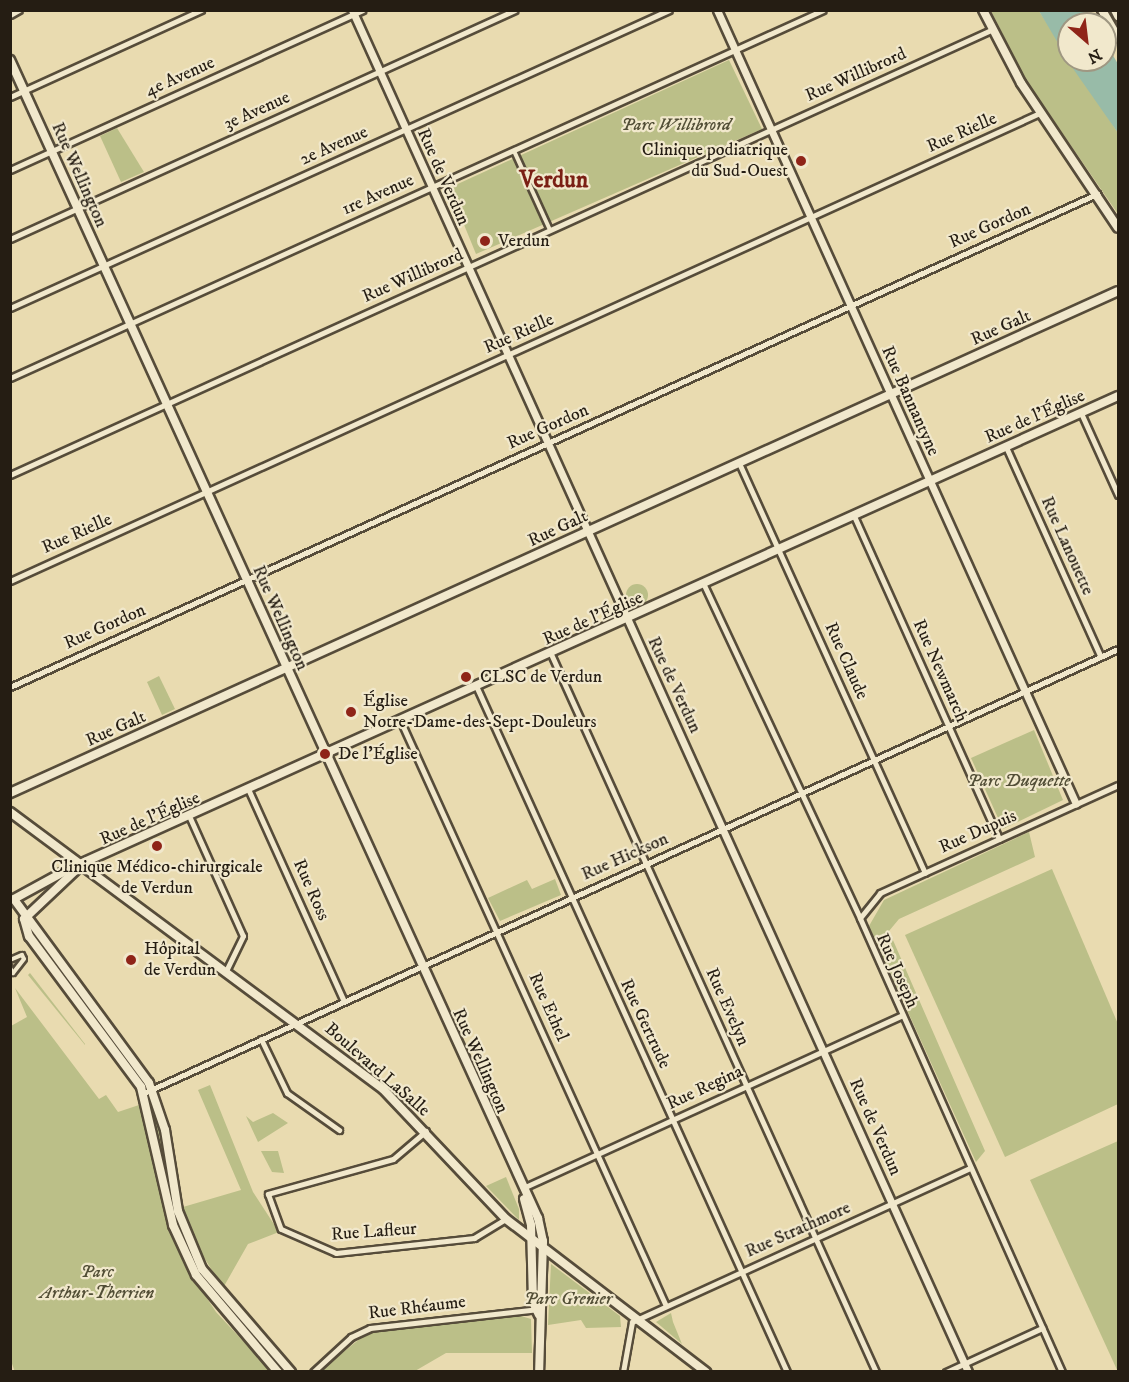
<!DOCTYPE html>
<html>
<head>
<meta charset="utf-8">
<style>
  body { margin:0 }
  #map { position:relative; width:1129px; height:1382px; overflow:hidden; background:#e9dbb0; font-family:"IM FELL DW Pica",serif }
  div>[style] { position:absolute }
  .green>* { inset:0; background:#bbbf88 }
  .round { border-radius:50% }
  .water>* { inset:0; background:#98bba8 }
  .roads { filter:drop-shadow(2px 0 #564c3a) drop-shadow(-2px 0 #564c3a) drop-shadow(0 2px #564c3a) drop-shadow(0 -2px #564c3a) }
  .pedestrian>* { height:4px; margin:-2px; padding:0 2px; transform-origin:2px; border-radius:2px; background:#f1e8cc }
  .minor>* { height:5px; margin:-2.5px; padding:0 2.5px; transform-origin:2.5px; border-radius:2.5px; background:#f1e8cc }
  .tertiary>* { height:7px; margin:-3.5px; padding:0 3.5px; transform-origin:3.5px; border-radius:3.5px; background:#f1e8cc }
  .secondary>* { height:8px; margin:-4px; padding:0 4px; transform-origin:4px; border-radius:4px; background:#f1e8cc }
  .dots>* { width:16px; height:16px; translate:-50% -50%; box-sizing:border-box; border:3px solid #f1e8cc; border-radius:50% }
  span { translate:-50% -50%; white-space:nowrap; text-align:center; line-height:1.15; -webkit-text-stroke:4.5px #f1e8cc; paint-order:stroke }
  .street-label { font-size:18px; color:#251d13 }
  .park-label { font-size:18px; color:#524e36; font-style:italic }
  .poi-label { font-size:18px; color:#251d13 }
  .right { translate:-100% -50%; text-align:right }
  .left { translate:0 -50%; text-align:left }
  .district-label { font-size:24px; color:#7a1f14; font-weight:700 }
  .frame { position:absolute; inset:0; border:12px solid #251d13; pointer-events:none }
  .north { position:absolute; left:1057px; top:12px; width:60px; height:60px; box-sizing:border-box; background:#f1e8cc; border:2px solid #9f9782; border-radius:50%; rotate:152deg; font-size:16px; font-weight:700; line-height:24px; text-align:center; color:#251d13 }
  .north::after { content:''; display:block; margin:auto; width:21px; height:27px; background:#8f2418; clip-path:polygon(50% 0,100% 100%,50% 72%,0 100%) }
</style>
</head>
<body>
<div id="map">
  <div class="green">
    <div style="clip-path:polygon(991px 11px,1039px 11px,1118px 133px,1118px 214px,1024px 77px)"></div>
    <div style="clip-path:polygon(729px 60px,762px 129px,476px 254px,449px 188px)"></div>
    <div style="clip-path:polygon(117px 128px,144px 172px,121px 182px,100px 136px)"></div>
    <div class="round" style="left:626px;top:584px;width:22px;height:22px"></div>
    <div style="clip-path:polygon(159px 676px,175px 709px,162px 715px,147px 682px)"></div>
    <div style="clip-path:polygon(1034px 730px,1063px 800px,1003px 829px,971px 758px)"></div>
    <div style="clip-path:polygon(1029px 832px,1035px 857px,899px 919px,889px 931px,985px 1151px,976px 1162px,869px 926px,884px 900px)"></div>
    <div style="clip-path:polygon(1052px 869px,1118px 1024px,1118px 1104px,1005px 1157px,905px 935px)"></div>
    <div style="clip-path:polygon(555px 879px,561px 895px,500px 921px,488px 898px,527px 880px,532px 889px)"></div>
    <div style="clip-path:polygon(30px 973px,85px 1044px,85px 1045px,28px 975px)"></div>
    <div style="clip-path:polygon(15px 988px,99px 1099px,106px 1095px,118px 1112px,142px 1104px,165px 1215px,183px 1262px,216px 1312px,271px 1371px,15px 1372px,11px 1361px,11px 1026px,27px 1017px)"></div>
    <div style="clip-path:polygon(210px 1085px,253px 1192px,279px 1232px,248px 1244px,223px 1288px,200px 1251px,183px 1207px,241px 1190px,198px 1090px)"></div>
    <div style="clip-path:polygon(150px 1100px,160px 1124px,187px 1248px,174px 1216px)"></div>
    <div style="clip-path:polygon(273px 1113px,288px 1123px,258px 1142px,246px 1116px,253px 1122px)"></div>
    <div style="clip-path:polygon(1118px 1141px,1118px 1372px,1030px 1180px)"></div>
    <div style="clip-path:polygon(261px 1151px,278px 1151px,284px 1173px,272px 1172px)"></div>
    <div style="clip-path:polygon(506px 1177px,519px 1209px,519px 1220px,486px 1186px)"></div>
    <div style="clip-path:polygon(551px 1264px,620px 1316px,621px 1327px,586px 1328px,581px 1320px,548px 1325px)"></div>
    <div style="clip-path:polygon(671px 1313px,673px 1322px,682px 1344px,656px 1322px)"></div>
    <div style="clip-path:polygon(521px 1316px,531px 1319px,532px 1353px,446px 1353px,415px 1371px,320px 1371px,367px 1333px)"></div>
  </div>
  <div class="water">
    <div style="clip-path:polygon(1039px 11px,1087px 11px,1095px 24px,1069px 24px,1069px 60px,1105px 60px,1105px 42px,1118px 64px,1118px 133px,1074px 70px)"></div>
  </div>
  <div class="roads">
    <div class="pedestrian">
      <div style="left:514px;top:151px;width:87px;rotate:65.5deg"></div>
      <div style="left:10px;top:960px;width:13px;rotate:-23deg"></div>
      <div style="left:22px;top:955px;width:4px;rotate:63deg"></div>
      <div style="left:24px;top:959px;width:18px;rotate:128deg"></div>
      <div style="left:13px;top:973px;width:6px;rotate:-121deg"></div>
    </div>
    <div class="minor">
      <div style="left:10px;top:15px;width:10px;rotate:-29deg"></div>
      <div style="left:10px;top:97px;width:210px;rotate:-24.5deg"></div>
      <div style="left:10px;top:170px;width:387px;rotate:-24.4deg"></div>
      <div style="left:10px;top:239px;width:554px;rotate:-24.39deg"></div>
      <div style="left:10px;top:308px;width:723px;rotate:-24.33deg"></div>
      <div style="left:10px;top:378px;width:892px;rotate:-24.35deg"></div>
      <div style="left:1081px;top:413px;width:90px;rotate:65.7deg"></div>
      <div style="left:1006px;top:447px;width:230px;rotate:65.7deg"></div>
      <div style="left:739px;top:463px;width:450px;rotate:65.6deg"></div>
      <div style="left:10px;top:475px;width:1079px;rotate:-24.4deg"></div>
      <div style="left:854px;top:516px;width:354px;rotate:65.8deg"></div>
      <div style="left:10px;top:581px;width:1131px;rotate:-24.44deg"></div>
      <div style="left:704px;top:585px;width:368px;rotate:64.9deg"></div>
      <div style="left:551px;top:654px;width:788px;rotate:65.65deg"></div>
      <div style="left:10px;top:687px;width:1194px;rotate:-24.4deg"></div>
      <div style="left:477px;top:688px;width:751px;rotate:65.62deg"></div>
      <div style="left:401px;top:722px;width:641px;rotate:65.59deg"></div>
      <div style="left:249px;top:791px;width:230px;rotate:65.7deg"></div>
      <div style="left:190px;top:818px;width:129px;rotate:65.8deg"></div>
      <div style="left:243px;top:936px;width:39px;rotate:116deg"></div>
      <div style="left:261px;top:1039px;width:60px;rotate:64.3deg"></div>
      <div style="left:287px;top:1093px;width:64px;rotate:35.4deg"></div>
      <div style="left:144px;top:1093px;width:1070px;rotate:-24.51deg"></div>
      <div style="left:426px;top:1131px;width:43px;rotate:139.7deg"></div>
      <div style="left:393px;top:1159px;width:130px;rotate:164.4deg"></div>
      <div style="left:268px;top:1194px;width:37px;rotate:70deg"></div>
      <div style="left:281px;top:1229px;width:60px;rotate:23.6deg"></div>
      <div style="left:336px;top:1253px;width:139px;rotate:-6.2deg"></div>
      <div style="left:474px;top:1238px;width:37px;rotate:-31deg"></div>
      <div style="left:523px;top:1188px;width:415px;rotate:-24.5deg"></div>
      <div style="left:313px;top:1372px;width:52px;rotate:-42.6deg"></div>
      <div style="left:351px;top:1337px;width:21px;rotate:-25deg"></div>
      <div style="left:370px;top:1328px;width:170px;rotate:-6.4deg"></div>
      <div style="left:623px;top:1372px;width:51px;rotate:-79.8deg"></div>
      <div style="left:632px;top:1322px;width:371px;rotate:-24.5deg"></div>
      <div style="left:946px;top:1372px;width:106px;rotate:-24.6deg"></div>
      <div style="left:1062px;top:1372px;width:497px;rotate:-114deg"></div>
      <div style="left:860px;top:918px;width:32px;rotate:-51deg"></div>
      <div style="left:880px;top:893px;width:261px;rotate:-24.4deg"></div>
    </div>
    <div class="tertiary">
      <div style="left:352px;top:10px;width:1495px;rotate:65.66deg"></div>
      <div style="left:717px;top:10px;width:871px;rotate:65.67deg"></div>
    </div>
    <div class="secondary">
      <div style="left:983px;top:10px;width:82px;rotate:62.5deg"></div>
      <div style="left:1021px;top:83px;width:174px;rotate:56.2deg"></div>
      <div style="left:1102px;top:10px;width:32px;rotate:60deg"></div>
      <div style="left:1115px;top:10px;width:7px;rotate:63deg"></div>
      <div style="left:10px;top:60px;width:1273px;rotate:65.49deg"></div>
      <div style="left:538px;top:1218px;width:24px;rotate:78deg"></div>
      <div style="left:543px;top:1241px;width:131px;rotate:91.7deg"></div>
      <div style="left:10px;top:793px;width:1216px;rotate:-24.37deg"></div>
      <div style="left:10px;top:812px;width:465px;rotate:36.6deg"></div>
      <div style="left:383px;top:1089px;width:179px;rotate:46.6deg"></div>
      <div style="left:506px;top:1219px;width:252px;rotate:37.4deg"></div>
      <div style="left:24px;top:919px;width:18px;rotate:74deg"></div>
      <div style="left:29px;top:936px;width:188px;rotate:53.4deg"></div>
      <div style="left:141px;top:1087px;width:142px;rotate:76.9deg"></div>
      <div style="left:173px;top:1225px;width:55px;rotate:65.3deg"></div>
      <div style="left:196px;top:1275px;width:127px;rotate:49.8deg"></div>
      <div style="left:24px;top:919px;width:76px;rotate:-43.4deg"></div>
      <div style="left:524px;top:1199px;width:27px;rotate:75deg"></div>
      <div style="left:531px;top:1225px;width:77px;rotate:88.5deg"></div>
      <div style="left:533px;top:1302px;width:14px;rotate:65deg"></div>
      <div style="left:291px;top:1372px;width:136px;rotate:-130.8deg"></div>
      <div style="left:202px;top:1269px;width:63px;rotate:-112.5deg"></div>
      <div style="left:178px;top:1211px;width:82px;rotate:-99.1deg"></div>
      <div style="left:165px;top:1130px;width:50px;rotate:-108.8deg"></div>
      <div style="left:149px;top:1083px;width:228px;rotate:-126.3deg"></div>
      <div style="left:14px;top:899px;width:63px;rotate:-28.6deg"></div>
      <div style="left:69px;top:869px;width:1151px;rotate:-24.27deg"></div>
    </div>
  </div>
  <div class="dots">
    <div style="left:801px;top:161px;background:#8f2418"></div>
    <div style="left:485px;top:241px;background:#8f2418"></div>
    <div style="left:466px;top:677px;background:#8f2418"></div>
    <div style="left:351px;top:712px;background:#8f2418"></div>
    <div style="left:325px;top:754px;background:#8f2418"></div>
    <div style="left:157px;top:846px;background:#8f2418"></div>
    <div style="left:131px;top:960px;background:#8f2418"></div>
  </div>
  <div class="street-label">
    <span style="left:856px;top:75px;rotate:-24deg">Rue Willibrord</span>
    <span style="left:180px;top:77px;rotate:-24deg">4e Avenue</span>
    <span style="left:257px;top:111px;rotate:-24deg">3e Avenue</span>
    <span style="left:962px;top:133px;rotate:-24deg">Rue Rielle</span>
    <span style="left:334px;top:146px;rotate:-24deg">2e Avenue</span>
    <span style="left:79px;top:175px;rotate:66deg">Rue Wellington</span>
    <span style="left:443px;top:177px;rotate:66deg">Rue de Verdun</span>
    <span style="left:378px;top:195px;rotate:-24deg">1re Avenue</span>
    <span style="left:990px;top:226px;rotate:-24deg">Rue Gordon</span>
    <span style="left:413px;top:276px;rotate:-24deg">Rue Willibrord</span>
    <span style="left:1001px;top:328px;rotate:-24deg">Rue Galt</span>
    <span style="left:519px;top:334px;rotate:-24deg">Rue Rielle</span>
    <span style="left:910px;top:401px;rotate:66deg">Rue Bannantyne</span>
    <span style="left:1035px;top:417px;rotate:-24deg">Rue de l'Église</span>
    <span style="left:548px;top:427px;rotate:-24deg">Rue Gordon</span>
    <span style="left:558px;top:529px;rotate:-25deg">Rue Galt</span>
    <span style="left:77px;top:534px;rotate:-24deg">Rue Rielle</span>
    <span style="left:1067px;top:546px;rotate:66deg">Rue Lanouette</span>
    <span style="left:280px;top:618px;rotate:66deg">Rue Wellington</span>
    <span style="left:593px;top:619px;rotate:-24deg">Rue de l'Église</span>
    <span style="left:105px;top:627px;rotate:-24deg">Rue Gordon</span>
    <span style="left:846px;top:661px;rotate:66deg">Rue Claude</span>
    <span style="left:940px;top:671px;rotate:66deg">Rue Newmarch</span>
    <span style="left:674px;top:685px;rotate:65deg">Rue de Verdun</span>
    <span style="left:116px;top:729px;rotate:-24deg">Rue Galt</span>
    <span style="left:150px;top:819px;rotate:-24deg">Rue de l'Église</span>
    <span style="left:978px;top:832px;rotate:-24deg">Rue Dupuis</span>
    <span style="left:625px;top:857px;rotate:-24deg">Rue Hickson</span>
    <span style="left:311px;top:890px;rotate:66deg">Rue Ross</span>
    <span style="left:897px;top:971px;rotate:66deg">Rue Joseph</span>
    <span style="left:548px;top:1007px;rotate:66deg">Rue Ethel</span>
    <span style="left:727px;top:1007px;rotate:66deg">Rue Evelyn</span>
    <span style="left:645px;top:1024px;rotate:65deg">Rue Gertrude</span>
    <span style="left:480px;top:1061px;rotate:66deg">Rue Wellington</span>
    <span style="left:377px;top:1070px;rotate:41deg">Boulevard LaSalle</span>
    <span style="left:705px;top:1088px;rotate:-25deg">Rue Regina</span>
    <span style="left:875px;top:1127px;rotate:66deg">Rue de Verdun</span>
    <span style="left:798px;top:1230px;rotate:-24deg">Rue Strathmore</span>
    <span style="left:374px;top:1232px;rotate:-4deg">Rue Lafleur</span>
    <span style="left:417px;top:1308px;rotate:-7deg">Rue Rhéaume</span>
  </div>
  <div class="park-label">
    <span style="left:676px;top:125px">Parc Willibrord</span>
    <span style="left:1019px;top:781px">Parc Duquette</span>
    <span style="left:97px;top:1283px">Parc<br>Arthur-Therrien</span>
    <span style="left:568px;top:1299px">Parc Grenier</span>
  </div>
  <div class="poi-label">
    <span class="right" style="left:788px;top:161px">Clinique podiatrique<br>du Sud-Ouest</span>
    <span class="left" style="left:498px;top:241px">Verdun</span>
    <span class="left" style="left:480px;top:677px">CLSC de Verdun</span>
    <span class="left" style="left:363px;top:712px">Église<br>Notre-Dame-des-Sept-Douleurs</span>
    <span class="left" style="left:338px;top:754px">De l'Église</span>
    <span style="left:157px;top:878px">Clinique Médico-chirurgicale<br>de Verdun</span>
    <span class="left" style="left:144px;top:960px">Hôpital<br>de Verdun</span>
  </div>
  <div class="district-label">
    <span style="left:554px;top:181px">Verdun</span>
  </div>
  <div class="frame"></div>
  <div class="north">N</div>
</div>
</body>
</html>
